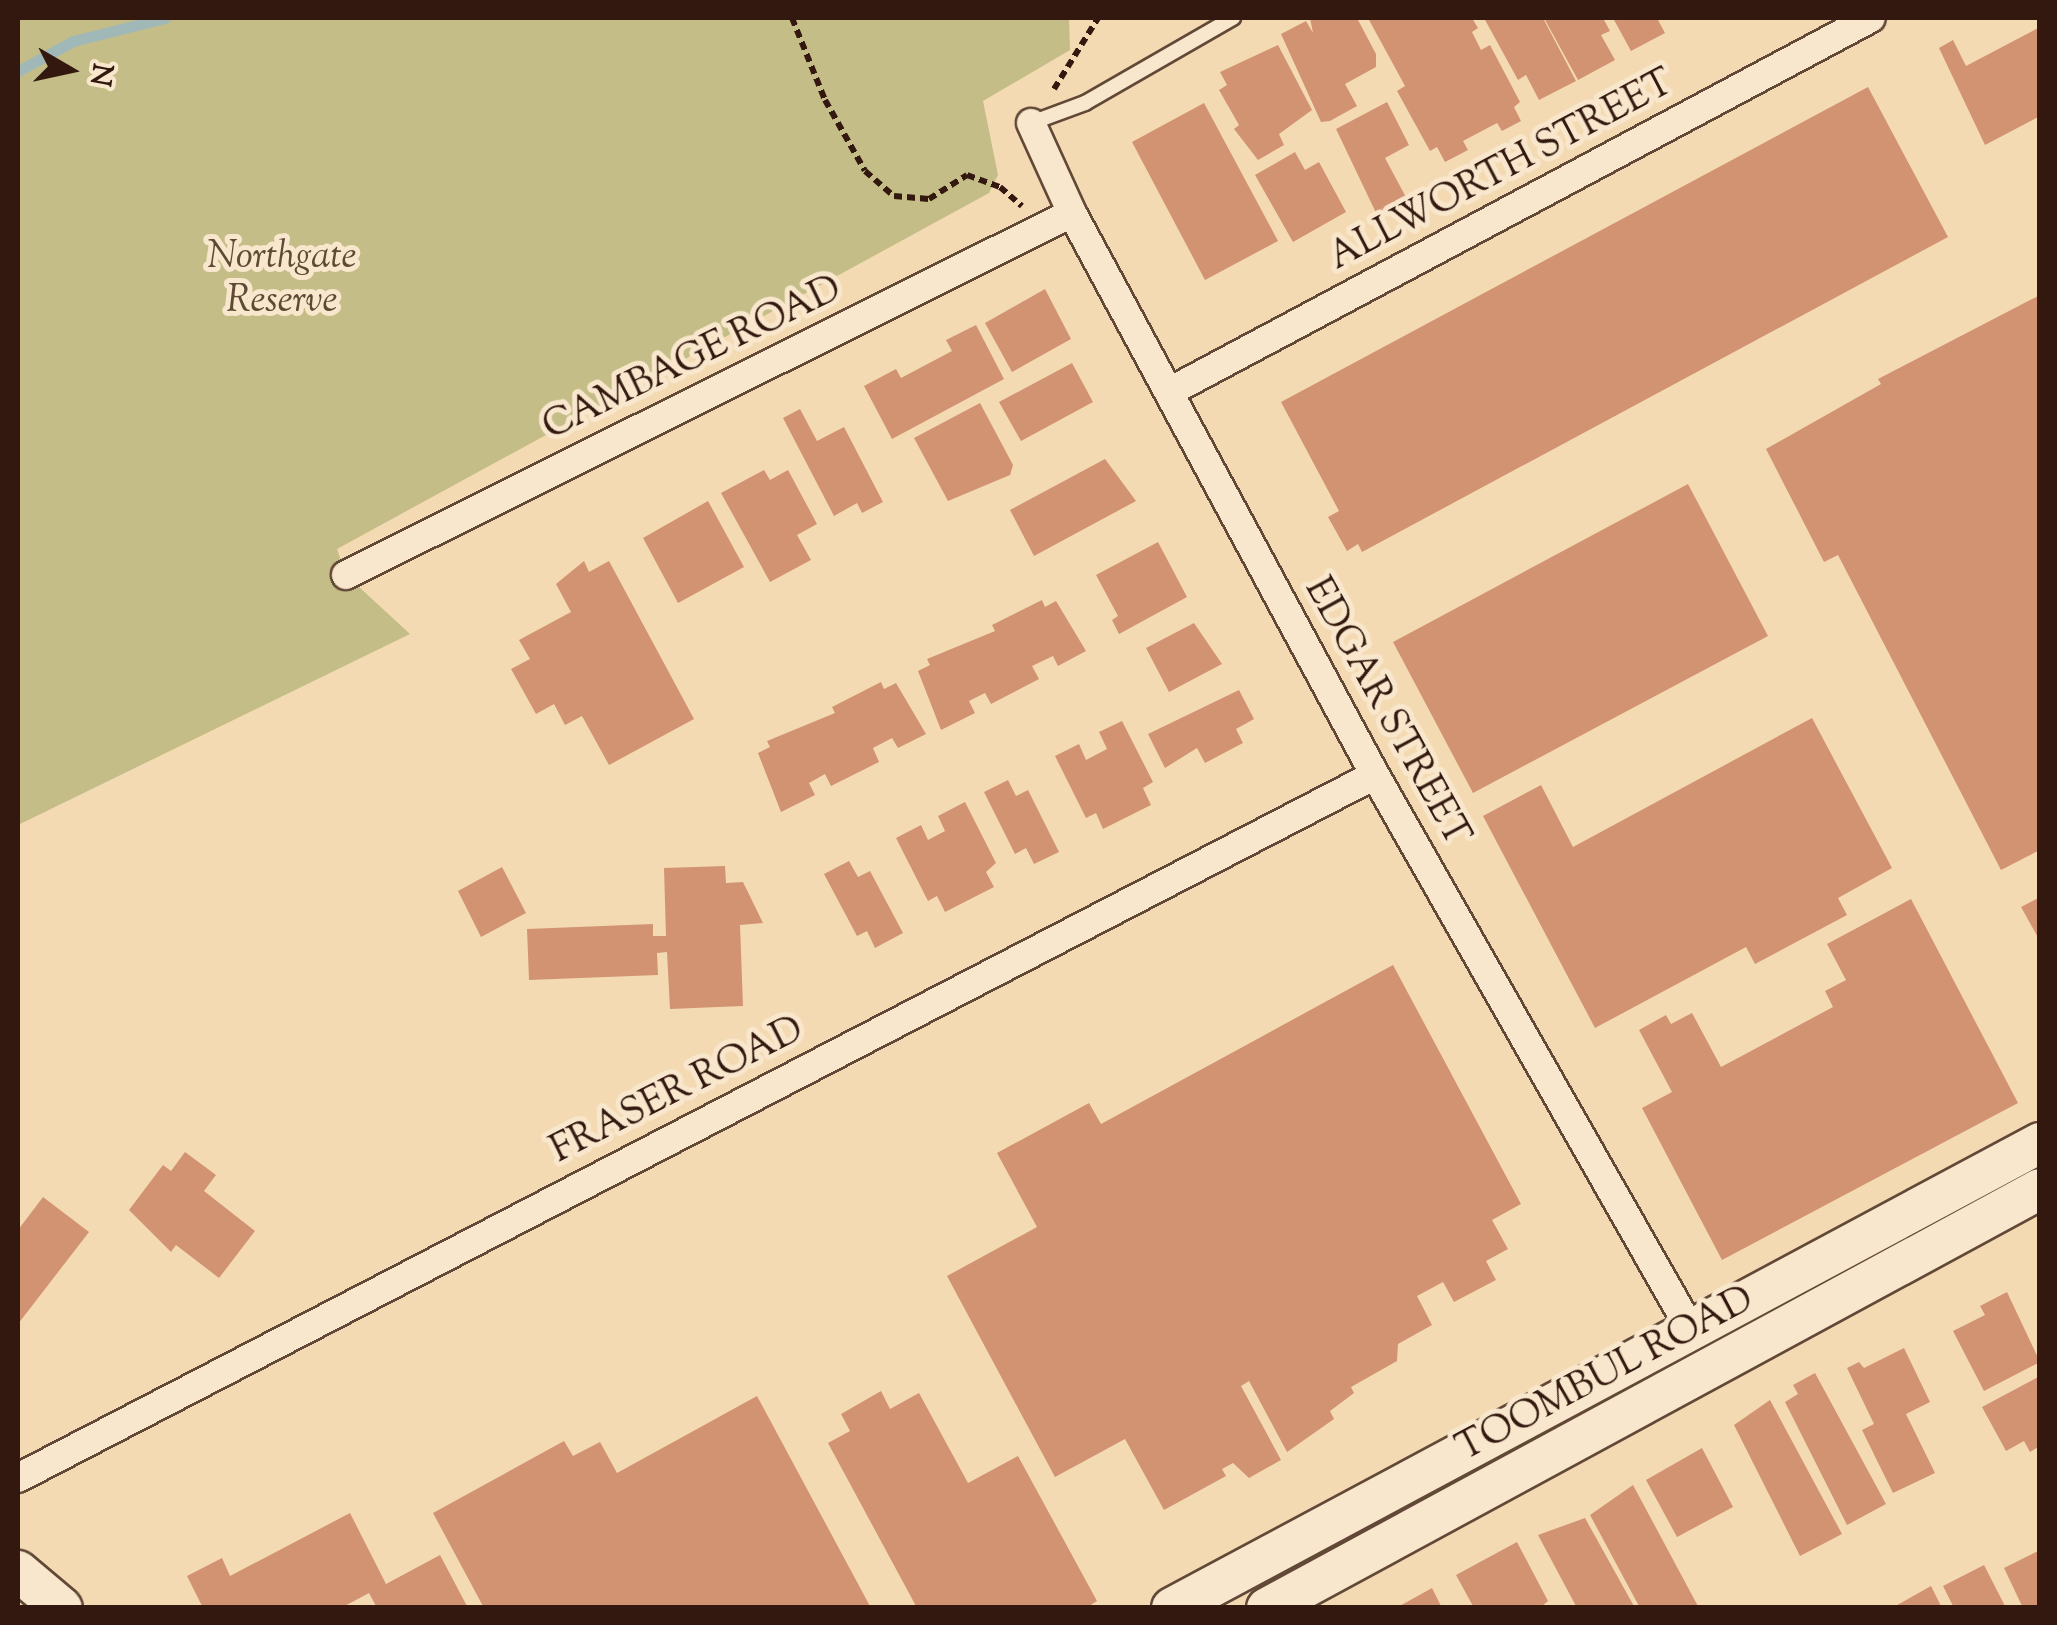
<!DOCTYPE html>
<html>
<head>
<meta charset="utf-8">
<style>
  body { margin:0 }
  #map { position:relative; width:2057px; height:1625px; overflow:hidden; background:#f4dab2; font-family:"Sorts Mill Goudy",serif }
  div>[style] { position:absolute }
  .green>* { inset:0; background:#c4bd87 }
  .stream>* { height:11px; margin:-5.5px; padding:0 5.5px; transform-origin:5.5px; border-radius:5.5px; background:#a1b8b8 }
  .building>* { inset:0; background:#d29372 }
  .path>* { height:6px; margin-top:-3px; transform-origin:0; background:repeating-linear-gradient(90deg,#32180e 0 8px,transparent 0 13px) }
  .roads { filter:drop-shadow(2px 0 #624837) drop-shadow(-2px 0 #624837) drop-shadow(0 2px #624837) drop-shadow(0 -2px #624837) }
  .lane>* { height:14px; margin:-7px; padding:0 7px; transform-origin:7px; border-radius:7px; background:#f8e7cd }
  .street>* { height:28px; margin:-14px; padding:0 14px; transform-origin:14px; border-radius:14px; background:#f8e7cd }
  .secondary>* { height:40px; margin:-20px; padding:0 20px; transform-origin:20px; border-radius:20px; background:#f8e7cd }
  span { translate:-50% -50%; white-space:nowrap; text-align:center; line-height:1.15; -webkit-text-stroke:10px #f8e7cd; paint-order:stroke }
  .street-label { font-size:38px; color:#32180e }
  .park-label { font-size:38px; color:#5e4a32; font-style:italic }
  .frame { position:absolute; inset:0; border:20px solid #32180e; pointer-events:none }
  .north { position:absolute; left:20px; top:20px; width:100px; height:100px; -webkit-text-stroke:8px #f8e7cd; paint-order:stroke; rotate:99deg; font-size:28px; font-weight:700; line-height:40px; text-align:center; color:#32180e }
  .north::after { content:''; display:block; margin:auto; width:35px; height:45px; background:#32180e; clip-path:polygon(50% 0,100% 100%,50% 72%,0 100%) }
</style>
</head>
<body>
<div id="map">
  <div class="green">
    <div style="clip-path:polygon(18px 18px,1069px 18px,1070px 50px,983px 101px,998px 175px,989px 193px,337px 549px,346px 575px,410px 634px,18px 825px)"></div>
  </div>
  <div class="stream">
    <div style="left:18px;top:71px;width:63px;rotate:-28.6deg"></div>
    <div style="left:73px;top:41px;width:95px;rotate:-14deg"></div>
  </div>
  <div class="building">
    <div style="clip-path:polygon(1310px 18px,1357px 18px,1376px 54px,1376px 67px,1345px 84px,1357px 106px,1330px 121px,1321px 122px,1281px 34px,1306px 21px,1313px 33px)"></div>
    <div style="clip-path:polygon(1368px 18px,1472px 18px,1478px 28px,1472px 32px,1481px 50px,1490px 45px,1520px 102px,1514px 107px,1521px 121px,1502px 131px,1497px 123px,1463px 141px,1468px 150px,1445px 162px,1437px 147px,1430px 151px,1397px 91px,1405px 86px)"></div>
    <div style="clip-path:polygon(1484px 18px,1543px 18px,1576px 81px,1539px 100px,1526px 75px,1518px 80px)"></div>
    <div style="clip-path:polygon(1544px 18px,1603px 18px,1610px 31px,1601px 35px,1615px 60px,1578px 80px)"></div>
    <div style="clip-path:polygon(1613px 18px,1657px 18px,1665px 33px,1631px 51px)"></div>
    <div style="clip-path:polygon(2040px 27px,2040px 116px,1985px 145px,1939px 48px,1953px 40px,1966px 66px)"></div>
    <div style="clip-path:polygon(1278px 45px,1312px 110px,1279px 134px,1284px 145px,1258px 160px,1234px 129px,1239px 125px,1219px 90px,1227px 85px,1220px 72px)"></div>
    <div style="clip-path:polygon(1868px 87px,1948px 237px,1362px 552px,1358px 544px,1347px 551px,1328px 517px,1339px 511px,1281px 402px)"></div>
    <div style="clip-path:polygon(1387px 102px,1409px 145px,1385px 158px,1408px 201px,1378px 217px,1336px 129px)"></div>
    <div style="clip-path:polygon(1204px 103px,1278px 241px,1205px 280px,1132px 142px)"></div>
    <div style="clip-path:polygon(1295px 152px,1305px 170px,1319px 162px,1346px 212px,1293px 242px,1255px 175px)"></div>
    <div style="clip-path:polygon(1045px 289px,1071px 339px,1012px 372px,985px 323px)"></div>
    <div style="clip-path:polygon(2040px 295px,2040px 850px,2001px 870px,1838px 555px,1824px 562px,1766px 449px,1881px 384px,1878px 379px)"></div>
    <div style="clip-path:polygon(976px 325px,1004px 379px,892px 439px,864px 386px,896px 369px,901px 378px,952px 351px,946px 340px)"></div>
    <div style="clip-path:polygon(1072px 363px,1093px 402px,1021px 441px,999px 402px)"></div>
    <div style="clip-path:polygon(980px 403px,1013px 465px,1010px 475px,948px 501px,914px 438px)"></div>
    <div style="clip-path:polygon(800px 409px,817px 441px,844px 427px,883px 502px,862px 513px,857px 503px,834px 516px,783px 418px)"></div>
    <div style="clip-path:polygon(1105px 459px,1136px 501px,1034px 556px,1010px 510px)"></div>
    <div style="clip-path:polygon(764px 470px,770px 480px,788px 470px,817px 524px,797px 535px,811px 560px,770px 582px,721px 493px)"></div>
    <div style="clip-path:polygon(1688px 484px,1768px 636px,1473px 793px,1393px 642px)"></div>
    <div style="clip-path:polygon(708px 501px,744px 567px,678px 603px,643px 538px)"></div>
    <div style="clip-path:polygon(1158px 542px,1187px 597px,1119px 634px,1112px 620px,1118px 616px,1096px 575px)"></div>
    <div style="clip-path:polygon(584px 561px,589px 572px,609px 561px,694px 719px,609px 765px,582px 716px,565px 725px,554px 704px,536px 714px,511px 669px,530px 659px,519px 640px,571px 612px,556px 584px)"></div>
    <div style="clip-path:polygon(1042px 600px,1045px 607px,1056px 601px,1086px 651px,1058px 666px,1053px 656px,1032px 666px,1039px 679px,991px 704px,985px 693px,969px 701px,975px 713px,941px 730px,918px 671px,930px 665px,927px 659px,995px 631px,992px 625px)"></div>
    <div style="clip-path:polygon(1194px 623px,1222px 664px,1169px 692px,1146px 648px)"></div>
    <div style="clip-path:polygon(881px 682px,884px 689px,896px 683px,926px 734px,898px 748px,892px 738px,873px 748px,879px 762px,831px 786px,825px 774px,809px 783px,815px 795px,781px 812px,758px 753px,770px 747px,767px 741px,835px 713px,832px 707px)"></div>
    <div style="clip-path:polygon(1239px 690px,1254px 719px,1236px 729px,1243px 743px,1205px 763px,1197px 748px,1165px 768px,1148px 734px)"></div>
    <div style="clip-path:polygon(1812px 718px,1892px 868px,1838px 898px,1847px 915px,1755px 964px,1746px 947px,1595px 1028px,1483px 816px,1541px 785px,1573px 847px)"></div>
    <div style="clip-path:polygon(1122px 721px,1153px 782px,1143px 788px,1151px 805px,1103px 829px,1096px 813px,1086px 818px,1055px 756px,1079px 744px,1086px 760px,1107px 749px,1099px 732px)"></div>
    <div style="clip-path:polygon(1008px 780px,1016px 796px,1028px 790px,1059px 852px,1034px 864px,1026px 848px,1015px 854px,984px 792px)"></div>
    <div style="clip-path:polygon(965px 802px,996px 863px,986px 872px,994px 887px,945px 912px,937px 896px,928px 901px,896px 838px,921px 825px,928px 840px,945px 831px,938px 816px)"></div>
    <div style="clip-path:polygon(849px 861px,858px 877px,870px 871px,903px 933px,875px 948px,867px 931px,857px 936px,824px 874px)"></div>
    <div style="clip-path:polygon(725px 866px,726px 883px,743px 882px,763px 923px,740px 925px,743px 1006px,670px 1009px,667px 952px,657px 953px,658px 975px,529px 980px,527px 929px,653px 924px,653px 936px,666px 936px,664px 868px)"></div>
    <div style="clip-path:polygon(502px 867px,526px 913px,481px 937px,458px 891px)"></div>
    <div style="clip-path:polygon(2040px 897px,2040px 941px,2021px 907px)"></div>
    <div style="clip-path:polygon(1911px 899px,2018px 1103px,1722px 1260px,1642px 1108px,1672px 1092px,1639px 1030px,1666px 1015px,1671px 1024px,1692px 1013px,1721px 1067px,1833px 1007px,1825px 991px,1846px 980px,1827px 944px)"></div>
    <div style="clip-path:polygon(1393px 965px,1521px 1204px,1492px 1220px,1508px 1249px,1486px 1261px,1496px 1280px,1454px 1302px,1443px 1282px,1417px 1296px,1432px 1325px,1398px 1344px,1397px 1361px,1351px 1387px,1354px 1393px,1330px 1411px,1334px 1419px,1287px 1452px,1249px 1381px,1241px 1386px,1281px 1460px,1249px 1478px,1233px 1463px,1222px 1469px,1226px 1476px,1164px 1510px,1125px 1439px,1055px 1477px,947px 1276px,1037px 1227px,997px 1153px,1089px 1103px,1101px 1124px)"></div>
    <div style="clip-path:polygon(185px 1152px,216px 1175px,204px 1191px,255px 1231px,219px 1278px,176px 1245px,171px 1252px,129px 1210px,163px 1165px,171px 1171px)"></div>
    <div style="clip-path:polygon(43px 1197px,89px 1232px,18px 1324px,18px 1230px)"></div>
    <div style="clip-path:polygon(2007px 1292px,2040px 1362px,1984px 1391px,1953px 1331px,1985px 1315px,1980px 1306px)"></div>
    <div style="clip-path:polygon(1904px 1348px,1930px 1402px,1906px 1414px,1935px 1473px,1893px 1493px,1862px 1430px,1874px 1424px,1847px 1368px,1859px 1362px,1864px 1368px)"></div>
    <div style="clip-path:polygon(1815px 1373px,1886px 1504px,1847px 1525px,1785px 1402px,1798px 1394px,1793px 1385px)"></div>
    <div style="clip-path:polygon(2040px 1376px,2040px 1446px,2030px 1452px,2024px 1441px,2006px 1451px,1982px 1407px)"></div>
    <div style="clip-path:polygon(881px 1391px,890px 1409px,919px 1393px,968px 1483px,1018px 1456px,1097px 1601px,1086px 1608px,917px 1608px,828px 1443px,850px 1431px,841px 1414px)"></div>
    <div style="clip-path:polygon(757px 1396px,871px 1608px,484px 1608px,433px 1513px,564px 1441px,573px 1456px,600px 1442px,617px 1473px)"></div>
    <div style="clip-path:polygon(1770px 1400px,1842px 1534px,1800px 1556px,1734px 1425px)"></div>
    <div style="clip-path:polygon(1702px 1448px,1733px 1507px,1677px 1537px,1646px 1480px)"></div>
    <div style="clip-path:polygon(1633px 1485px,1699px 1608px,1640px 1608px,1590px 1515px)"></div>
    <div style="clip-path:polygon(350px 1513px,386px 1584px,440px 1555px,468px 1608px,377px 1608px,369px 1593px,341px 1608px,203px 1608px,187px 1576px,222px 1558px,230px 1576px)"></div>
    <div style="clip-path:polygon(1585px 1518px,1635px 1608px,1577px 1608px,1538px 1535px)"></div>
    <div style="clip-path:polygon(1517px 1542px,1548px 1601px,1540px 1608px,1474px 1608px,1456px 1575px)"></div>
    <div style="clip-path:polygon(2040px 1550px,2040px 1608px,2023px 1608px,2004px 1568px)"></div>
    <div style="clip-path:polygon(1984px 1565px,2006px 1608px,1954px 1608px,1943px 1586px)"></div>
    <div style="clip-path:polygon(1931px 1586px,1942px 1608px,1892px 1608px)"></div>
    <div style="clip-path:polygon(1432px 1588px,1442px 1608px,1396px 1608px)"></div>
  </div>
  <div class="path">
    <div style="left:792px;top:18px;width:88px;rotate:68.1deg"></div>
    <div style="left:825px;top:100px;width:81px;rotate:60.6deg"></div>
    <div style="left:865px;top:171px;width:38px;rotate:41deg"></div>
    <div style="left:894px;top:196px;width:35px;rotate:5deg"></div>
    <div style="left:929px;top:199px;width:45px;rotate:-32.3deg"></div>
    <div style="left:967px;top:175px;width:35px;rotate:20deg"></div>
    <div style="left:1000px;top:187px;width:29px;rotate:41deg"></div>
    <div style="left:1054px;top:89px;width:84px;rotate:-58.2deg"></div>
  </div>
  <div class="roads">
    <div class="lane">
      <div style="left:1031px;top:123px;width:58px;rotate:-20.3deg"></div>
      <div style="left:1085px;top:103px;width:171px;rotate:-29.9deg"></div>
    </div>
    <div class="street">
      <div style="left:1031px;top:123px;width:99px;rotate:65.5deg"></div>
      <div style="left:1072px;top:213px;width:638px;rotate:61.67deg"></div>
      <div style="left:1375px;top:775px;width:639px;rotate:60.34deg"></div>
      <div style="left:1169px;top:392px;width:795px;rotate:-28.05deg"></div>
      <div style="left:346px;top:575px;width:811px;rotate:-26.5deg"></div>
      <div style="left:18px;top:1478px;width:1528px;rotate:-27.39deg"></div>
    </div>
    <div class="secondary">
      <div style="left:18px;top:1571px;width:57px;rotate:40.1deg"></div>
      <div style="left:1172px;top:1608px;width:985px;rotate:-28.18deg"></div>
      <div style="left:1267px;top:1608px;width:879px;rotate:-28.46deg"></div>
    </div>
  </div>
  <div class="street-label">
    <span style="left:1502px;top:172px;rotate:-28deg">ALLWORTH STREET</span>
    <span style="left:693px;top:360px;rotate:-26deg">CAMBAGE ROAD</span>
    <span style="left:1385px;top:713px;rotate:61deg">EDGAR STREET</span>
    <span style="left:678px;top:1092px;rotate:-27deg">FRASER ROAD</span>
    <span style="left:1606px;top:1376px;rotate:-28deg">TOOMBUL ROAD</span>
  </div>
  <div class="park-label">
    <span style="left:282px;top:281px">Northgate<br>Reserve</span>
  </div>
  <div class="frame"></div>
  <div class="north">N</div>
</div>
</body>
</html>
